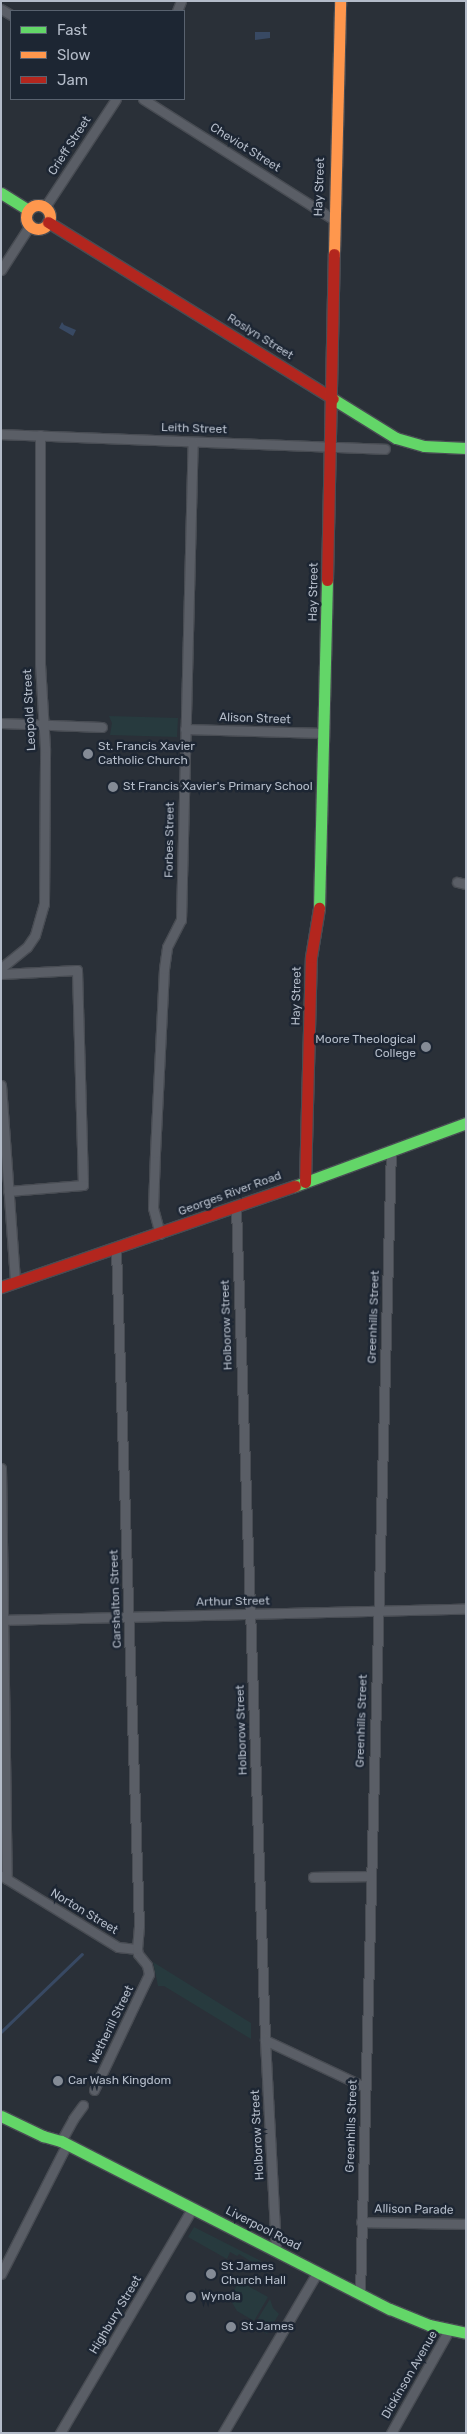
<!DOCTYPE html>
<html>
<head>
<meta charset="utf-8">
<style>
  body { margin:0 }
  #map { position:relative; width:467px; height:2434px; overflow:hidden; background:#2a3038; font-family:Rubik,sans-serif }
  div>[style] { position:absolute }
  .green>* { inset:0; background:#273a3e }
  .water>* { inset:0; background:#384963 }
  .stream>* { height:2.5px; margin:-1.25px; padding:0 1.25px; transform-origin:1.25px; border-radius:1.25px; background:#384963 }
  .roads { filter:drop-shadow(1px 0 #484c53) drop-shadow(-1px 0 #484c53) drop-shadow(0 1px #484c53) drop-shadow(0 -1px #484c53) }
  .street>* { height:9px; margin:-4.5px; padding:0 4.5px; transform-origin:4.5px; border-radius:4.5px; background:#5a5e66 }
  .fast>* { height:11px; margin:-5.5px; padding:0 5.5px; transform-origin:5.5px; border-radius:5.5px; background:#63d668 }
  .slow>* { height:11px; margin:-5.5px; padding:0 5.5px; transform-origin:5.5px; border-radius:5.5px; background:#ff974d }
  .slow>.ring { margin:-5.5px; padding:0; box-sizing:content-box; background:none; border:11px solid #ff974d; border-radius:50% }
  .jam>* { height:11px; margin:-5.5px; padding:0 5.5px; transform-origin:5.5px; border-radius:5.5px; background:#b3261e }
  .dots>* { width:14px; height:14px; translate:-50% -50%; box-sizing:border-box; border:2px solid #1d2633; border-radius:50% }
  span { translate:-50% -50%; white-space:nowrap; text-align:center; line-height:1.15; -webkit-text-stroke:5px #1d2633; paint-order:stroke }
  .street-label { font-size:12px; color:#b4bcc9 }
  .poi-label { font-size:12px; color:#b4bcc9 }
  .left { translate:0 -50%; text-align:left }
  .right { translate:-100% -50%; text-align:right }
  .frame { position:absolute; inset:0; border:2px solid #b4bcc9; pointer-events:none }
  .legend { position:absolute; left:10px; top:10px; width:175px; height:90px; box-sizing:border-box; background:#1d2633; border:1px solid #59626f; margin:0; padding:6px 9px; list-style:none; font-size:15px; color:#b4bcc9 }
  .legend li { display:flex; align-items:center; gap:10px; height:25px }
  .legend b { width:25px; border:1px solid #59626f }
</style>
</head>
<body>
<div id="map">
  <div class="green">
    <div style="clip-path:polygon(109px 716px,178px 718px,177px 737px,110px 735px,112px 723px)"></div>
    <div style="clip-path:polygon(153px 1962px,251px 2023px,251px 2039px,164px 1986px,158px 1986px)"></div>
    <div style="clip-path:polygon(194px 2227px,261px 2261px,258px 2266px,239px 2254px,237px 2256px,230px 2252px,227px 2259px,188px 2237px)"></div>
    <div style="clip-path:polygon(239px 2281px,268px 2297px,254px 2321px,237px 2311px,230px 2299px)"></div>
    <div style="clip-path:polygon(270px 2299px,273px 2308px,279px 2314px,267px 2334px,257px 2327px,259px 2324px,256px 2322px)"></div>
  </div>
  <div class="water">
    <div style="clip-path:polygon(255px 32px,270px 32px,270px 38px,255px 40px)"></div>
    <div style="clip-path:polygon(62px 322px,64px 325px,76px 330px,73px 336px,59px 328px)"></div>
  </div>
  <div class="stream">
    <div style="left:1px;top:2032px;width:112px;rotate:-43.9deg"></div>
  </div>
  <div class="roads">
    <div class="street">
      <div style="left:1px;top:9px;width:12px;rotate:31deg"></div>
      <div style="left:177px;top:11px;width:11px;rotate:-68deg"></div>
      <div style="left:143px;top:99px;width:225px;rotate:32.3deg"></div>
      <div style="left:45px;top:207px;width:129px;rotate:-56.7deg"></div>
      <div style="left:1px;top:270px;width:54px;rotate:-57.2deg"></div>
      <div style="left:1px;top:434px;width:384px;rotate:2.2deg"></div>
      <div style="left:1px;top:723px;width:101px;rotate:2.3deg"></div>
      <div style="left:185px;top:729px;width:139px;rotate:1.6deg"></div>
      <div style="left:457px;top:882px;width:9px;rotate:13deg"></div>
      <div style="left:1px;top:968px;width:33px;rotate:-39deg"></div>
      <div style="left:27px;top:947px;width:14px;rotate:-56deg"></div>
      <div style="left:35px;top:935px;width:32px;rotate:-74deg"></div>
      <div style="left:44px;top:904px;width:156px;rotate:-89.6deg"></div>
      <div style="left:45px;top:748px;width:84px;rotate:-93.4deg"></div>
      <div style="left:40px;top:664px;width:229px;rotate:-90deg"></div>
      <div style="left:1px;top:974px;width:76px;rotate:-3deg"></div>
      <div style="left:77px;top:970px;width:215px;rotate:88.4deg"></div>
      <div style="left:83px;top:1185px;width:75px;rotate:175.4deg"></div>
      <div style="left:1px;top:1085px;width:197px;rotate:85.9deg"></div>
      <div style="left:236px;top:1208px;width:833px;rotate:88deg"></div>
      <div style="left:265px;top:2040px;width:211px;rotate:87deg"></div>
      <div style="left:160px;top:1234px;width:27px;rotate:-105deg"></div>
      <div style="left:153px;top:1208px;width:55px;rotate:-87.9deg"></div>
      <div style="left:155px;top:1153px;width:184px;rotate:-87.2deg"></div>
      <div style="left:164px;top:969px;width:22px;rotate:-82deg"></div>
      <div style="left:167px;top:947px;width:30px;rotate:-63deg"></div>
      <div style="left:181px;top:920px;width:478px;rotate:-88.6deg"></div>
      <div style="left:1px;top:1468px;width:411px;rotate:89.2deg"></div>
      <div style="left:1px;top:1620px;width:465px;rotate:-1.4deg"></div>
      <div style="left:2px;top:1876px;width:136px;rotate:31.5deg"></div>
      <div style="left:118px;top:1947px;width:19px;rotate:6deg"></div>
      <div style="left:313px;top:1877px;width:57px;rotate:-1deg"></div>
      <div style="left:265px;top:2040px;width:110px;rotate:25.2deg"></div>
      <div style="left:94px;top:2090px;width:128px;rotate:-64.6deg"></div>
      <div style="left:149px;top:1974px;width:9px;rotate:-103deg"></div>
      <div style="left:147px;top:1965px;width:14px;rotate:-129deg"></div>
      <div style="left:138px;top:1954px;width:5px;rotate:-101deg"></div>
      <div style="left:137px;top:1949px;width:24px;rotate:-85deg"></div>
      <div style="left:139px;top:1925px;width:677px;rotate:-91.95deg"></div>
      <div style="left:61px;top:2141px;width:25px;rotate:-61deg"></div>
      <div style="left:73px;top:2119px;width:17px;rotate:-54deg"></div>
      <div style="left:361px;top:2222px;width:105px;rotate:1.1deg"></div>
      <div style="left:1px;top:2274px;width:146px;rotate:-63.1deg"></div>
      <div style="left:360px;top:2293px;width:1143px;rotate:-88.45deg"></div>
      <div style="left:60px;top:2433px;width:260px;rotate:-59.5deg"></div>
      <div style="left:223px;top:2433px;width:186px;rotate:-59.6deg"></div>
      <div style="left:391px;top:2433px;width:118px;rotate:-60.6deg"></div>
    </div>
    <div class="fast">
      <div style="left:1px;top:193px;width:32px;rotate:32deg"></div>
      <div style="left:333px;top:399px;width:74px;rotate:31.8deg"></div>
      <div style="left:396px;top:438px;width:29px;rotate:16deg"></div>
      <div style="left:424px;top:446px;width:42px;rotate:2.7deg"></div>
      <div style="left:319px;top:908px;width:328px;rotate:-88.6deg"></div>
      <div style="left:295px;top:1186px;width:182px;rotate:-20.2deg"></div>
      <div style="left:1px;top:2116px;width:47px;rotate:25.5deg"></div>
      <div style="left:43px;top:2136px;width:19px;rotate:16deg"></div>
      <div style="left:61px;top:2141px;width:369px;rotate:27.1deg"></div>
      <div style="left:390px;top:2309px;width:42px;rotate:22.3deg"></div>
      <div style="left:429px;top:2325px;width:38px;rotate:12deg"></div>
    </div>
    <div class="slow">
      <div class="ring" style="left:26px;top:205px;width:13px;height:13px"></div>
      <div style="left:334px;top:254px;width:253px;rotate:-88.6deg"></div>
    </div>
    <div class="jam">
      <div style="left:48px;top:222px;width:335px;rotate:31.8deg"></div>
      <div style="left:327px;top:580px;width:326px;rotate:-88.8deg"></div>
      <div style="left:305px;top:1182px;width:225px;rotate:-88.5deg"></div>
      <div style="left:311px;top:957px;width:50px;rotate:-80.7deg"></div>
      <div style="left:1px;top:1287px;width:311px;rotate:-19deg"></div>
    </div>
  </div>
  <div class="dots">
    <div style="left:88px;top:754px;background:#848b96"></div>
    <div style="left:113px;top:787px;background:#848b96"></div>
    <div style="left:426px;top:1047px;background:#848b96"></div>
    <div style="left:58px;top:2081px;background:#848b96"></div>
    <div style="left:211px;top:2274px;background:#848b96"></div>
    <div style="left:191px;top:2297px;background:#848b96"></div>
    <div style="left:231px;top:2327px;background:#848b96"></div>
  </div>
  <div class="street-label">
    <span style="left:70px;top:146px;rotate:-57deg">Crieff Street</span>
    <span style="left:245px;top:148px;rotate:32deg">Cheviot Street</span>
    <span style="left:320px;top:187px;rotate:-88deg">Hay Street</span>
    <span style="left:260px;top:337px;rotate:32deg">Roslyn Street</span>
    <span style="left:194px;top:429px;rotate:2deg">Leith Street</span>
    <span style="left:314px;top:592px;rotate:-89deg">Hay Street</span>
    <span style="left:30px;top:710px;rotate:-93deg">Leopold Street</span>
    <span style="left:255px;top:719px;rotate:2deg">Alison Street</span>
    <span style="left:170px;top:840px;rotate:-89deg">Forbes Street</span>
    <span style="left:297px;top:996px;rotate:-89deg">Hay Street</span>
    <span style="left:230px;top:1194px;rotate:-20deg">Georges River Road</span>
    <span style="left:374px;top:1317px;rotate:-88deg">Greenhills Street</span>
    <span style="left:227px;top:1325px;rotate:-92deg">Holborow Street</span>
    <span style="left:116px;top:1599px;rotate:-92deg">Carshalton Street</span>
    <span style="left:233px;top:1602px;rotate:-1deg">Arthur Street</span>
    <span style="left:362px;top:1721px;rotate:-88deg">Greenhills Street</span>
    <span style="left:242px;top:1730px;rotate:-92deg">Holborow Street</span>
    <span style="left:84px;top:1912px;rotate:31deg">Norton Street</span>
    <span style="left:112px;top:2025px;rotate:-64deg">Wetherill Street</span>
    <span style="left:352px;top:2126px;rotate:-88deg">Greenhills Street</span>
    <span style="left:258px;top:2135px;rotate:-93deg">Holborow Street</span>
    <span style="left:414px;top:2210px;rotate:1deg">Allison Parade</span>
    <span style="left:263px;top:2229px;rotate:27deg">Liverpool Road</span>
    <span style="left:116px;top:2315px;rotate:-59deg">Highbury Street</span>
    <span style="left:410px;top:2375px;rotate:-60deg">Dickinson Avenue</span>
  </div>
  <div class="poi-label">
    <span class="left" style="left:98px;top:754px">St. Francis Xavier<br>Catholic Church</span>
    <span class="left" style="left:123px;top:787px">St Francis Xavier's Primary School</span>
    <span class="right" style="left:416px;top:1047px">Moore Theological<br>College</span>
    <span class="left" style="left:68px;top:2081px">Car Wash Kingdom</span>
    <span class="left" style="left:221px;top:2274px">St James<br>Church Hall</span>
    <span class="left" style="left:201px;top:2297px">Wynola</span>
    <span class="left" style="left:241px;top:2327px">St James</span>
  </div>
  <div class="frame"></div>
  <ul class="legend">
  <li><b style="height:6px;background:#63d668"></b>Fast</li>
  <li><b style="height:6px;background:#ff974d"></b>Slow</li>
  <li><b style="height:6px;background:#b3261e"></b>Jam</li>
  </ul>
</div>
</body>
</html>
